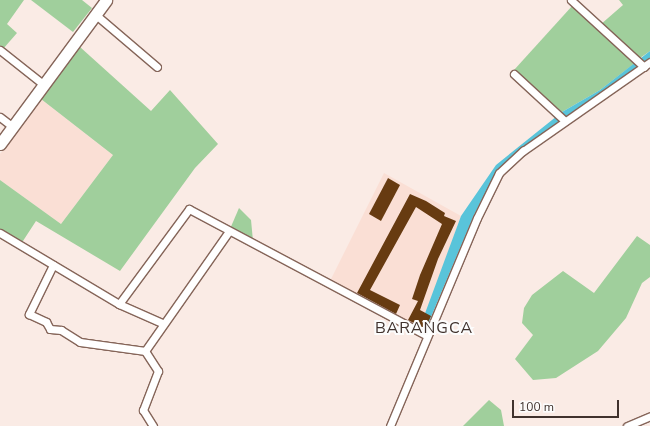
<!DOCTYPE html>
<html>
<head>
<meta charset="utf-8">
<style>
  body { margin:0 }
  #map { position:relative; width:650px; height:426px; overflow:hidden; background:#faebe5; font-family:"Nunito Sans",sans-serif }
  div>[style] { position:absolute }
  .built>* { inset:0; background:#fadfd5 }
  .green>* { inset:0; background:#a0cf9c }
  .water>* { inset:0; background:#59c4da }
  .building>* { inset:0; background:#673b11 }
  .roads { filter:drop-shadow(1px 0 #856559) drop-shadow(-1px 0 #856559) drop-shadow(0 1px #856559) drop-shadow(0 -1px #856559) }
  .minor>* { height:7px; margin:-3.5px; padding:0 3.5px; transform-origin:3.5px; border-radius:3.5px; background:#fff }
  .primary>* { height:11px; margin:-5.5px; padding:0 5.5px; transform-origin:5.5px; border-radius:5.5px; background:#fff }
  span { translate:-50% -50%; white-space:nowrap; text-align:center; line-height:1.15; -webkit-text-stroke:4px #fcfcfc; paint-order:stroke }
  .quarter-label { font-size:16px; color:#40322d; letter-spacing:1px }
  .scale { position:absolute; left:512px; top:400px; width:107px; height:18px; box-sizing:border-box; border:2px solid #40322d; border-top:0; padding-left:5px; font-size:12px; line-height:14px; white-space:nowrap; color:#40322d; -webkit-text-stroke:3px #fcfcfc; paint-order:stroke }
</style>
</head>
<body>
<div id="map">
  <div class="built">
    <div style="clip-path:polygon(41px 99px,113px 155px,61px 224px,0 180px,0 154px)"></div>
    <div style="clip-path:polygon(384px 173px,461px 216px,421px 328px,330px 281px)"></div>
  </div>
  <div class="green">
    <div style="clip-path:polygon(0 0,24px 0,7px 24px,17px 33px,3px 49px,0 46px)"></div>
    <div style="clip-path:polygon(31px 0,82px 0,92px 8px,73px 32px)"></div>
    <div style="clip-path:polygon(619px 0,650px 0,650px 51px,640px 58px,600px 25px,623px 5px)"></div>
    <div style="clip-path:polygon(573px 5px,635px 63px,600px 90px,562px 112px,514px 70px)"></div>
    <div style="clip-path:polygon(80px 47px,151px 111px,170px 90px,218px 144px,195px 168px,120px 271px,36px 221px,21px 244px,0 230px,0 180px,61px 224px,113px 155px,41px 99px)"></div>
    <div style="clip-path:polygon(239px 208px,251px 220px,253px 241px,230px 229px)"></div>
    <div style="clip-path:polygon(637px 236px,650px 245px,650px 277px,642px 283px,626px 318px,598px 351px,556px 378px,533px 380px,515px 359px,533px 335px,522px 323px,524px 308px,532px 295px,563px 271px,594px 293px)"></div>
    <div style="clip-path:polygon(489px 400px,501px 410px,504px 426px,463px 426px)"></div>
  </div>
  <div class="water">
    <div style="clip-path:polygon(650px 51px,650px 58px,496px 172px,474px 215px,423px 336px,417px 335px,461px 216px,496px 165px,562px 112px,600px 90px)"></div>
  </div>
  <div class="building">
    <div style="clip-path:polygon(388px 178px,400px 185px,381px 221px,369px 214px)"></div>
    <div style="clip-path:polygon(410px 194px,426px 201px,445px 213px,444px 216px,456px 221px,438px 259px,420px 310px,431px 316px,425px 329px,408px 320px,418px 301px,412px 299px,420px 275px,442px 224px,416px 207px,370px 290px,400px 305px,396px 314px,357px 293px)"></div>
  </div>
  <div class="roads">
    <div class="minor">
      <div style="left:571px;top:0;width:99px;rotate:42.5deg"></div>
      <div style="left:96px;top:15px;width:80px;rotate:40.4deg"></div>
      <div style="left:0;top:50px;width:56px;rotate:38.5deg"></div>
      <div style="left:514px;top:74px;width:69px;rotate:42.7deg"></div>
      <div style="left:0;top:117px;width:16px;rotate:38deg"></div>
      <div style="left:0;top:233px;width:139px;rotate:30.8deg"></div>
      <div style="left:119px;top:304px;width:47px;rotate:23.8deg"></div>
      <div style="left:53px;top:265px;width:55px;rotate:116.1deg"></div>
      <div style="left:29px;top:314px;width:19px;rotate:25deg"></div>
      <div style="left:46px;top:322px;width:8px;rotate:60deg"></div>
      <div style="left:50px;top:329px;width:11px;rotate:5deg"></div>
      <div style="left:61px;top:330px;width:22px;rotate:32deg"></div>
      <div style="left:80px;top:342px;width:66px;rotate:7.9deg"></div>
      <div style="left:145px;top:351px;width:146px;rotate:-55deg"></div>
      <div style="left:119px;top:304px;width:118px;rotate:-53.6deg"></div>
      <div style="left:189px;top:209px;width:268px;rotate:28deg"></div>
      <div style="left:145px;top:351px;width:24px;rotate:57deg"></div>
      <div style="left:158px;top:371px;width:42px;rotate:111deg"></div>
      <div style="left:143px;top:410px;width:19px;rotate:58deg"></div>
      <div style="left:390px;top:426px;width:225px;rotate:-67.3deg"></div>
      <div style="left:477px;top:218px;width:50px;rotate:-63.9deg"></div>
      <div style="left:499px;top:173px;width:33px;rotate:-43deg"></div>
      <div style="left:523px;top:151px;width:155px;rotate:-35deg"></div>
      <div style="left:627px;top:426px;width:25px;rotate:-23deg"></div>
    </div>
    <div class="primary">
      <div style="left:0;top:144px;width:179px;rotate:-53.6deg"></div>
    </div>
  </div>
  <div class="quarter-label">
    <span style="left:424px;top:328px">BARANGCA</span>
  </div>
  <div class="scale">100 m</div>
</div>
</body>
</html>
